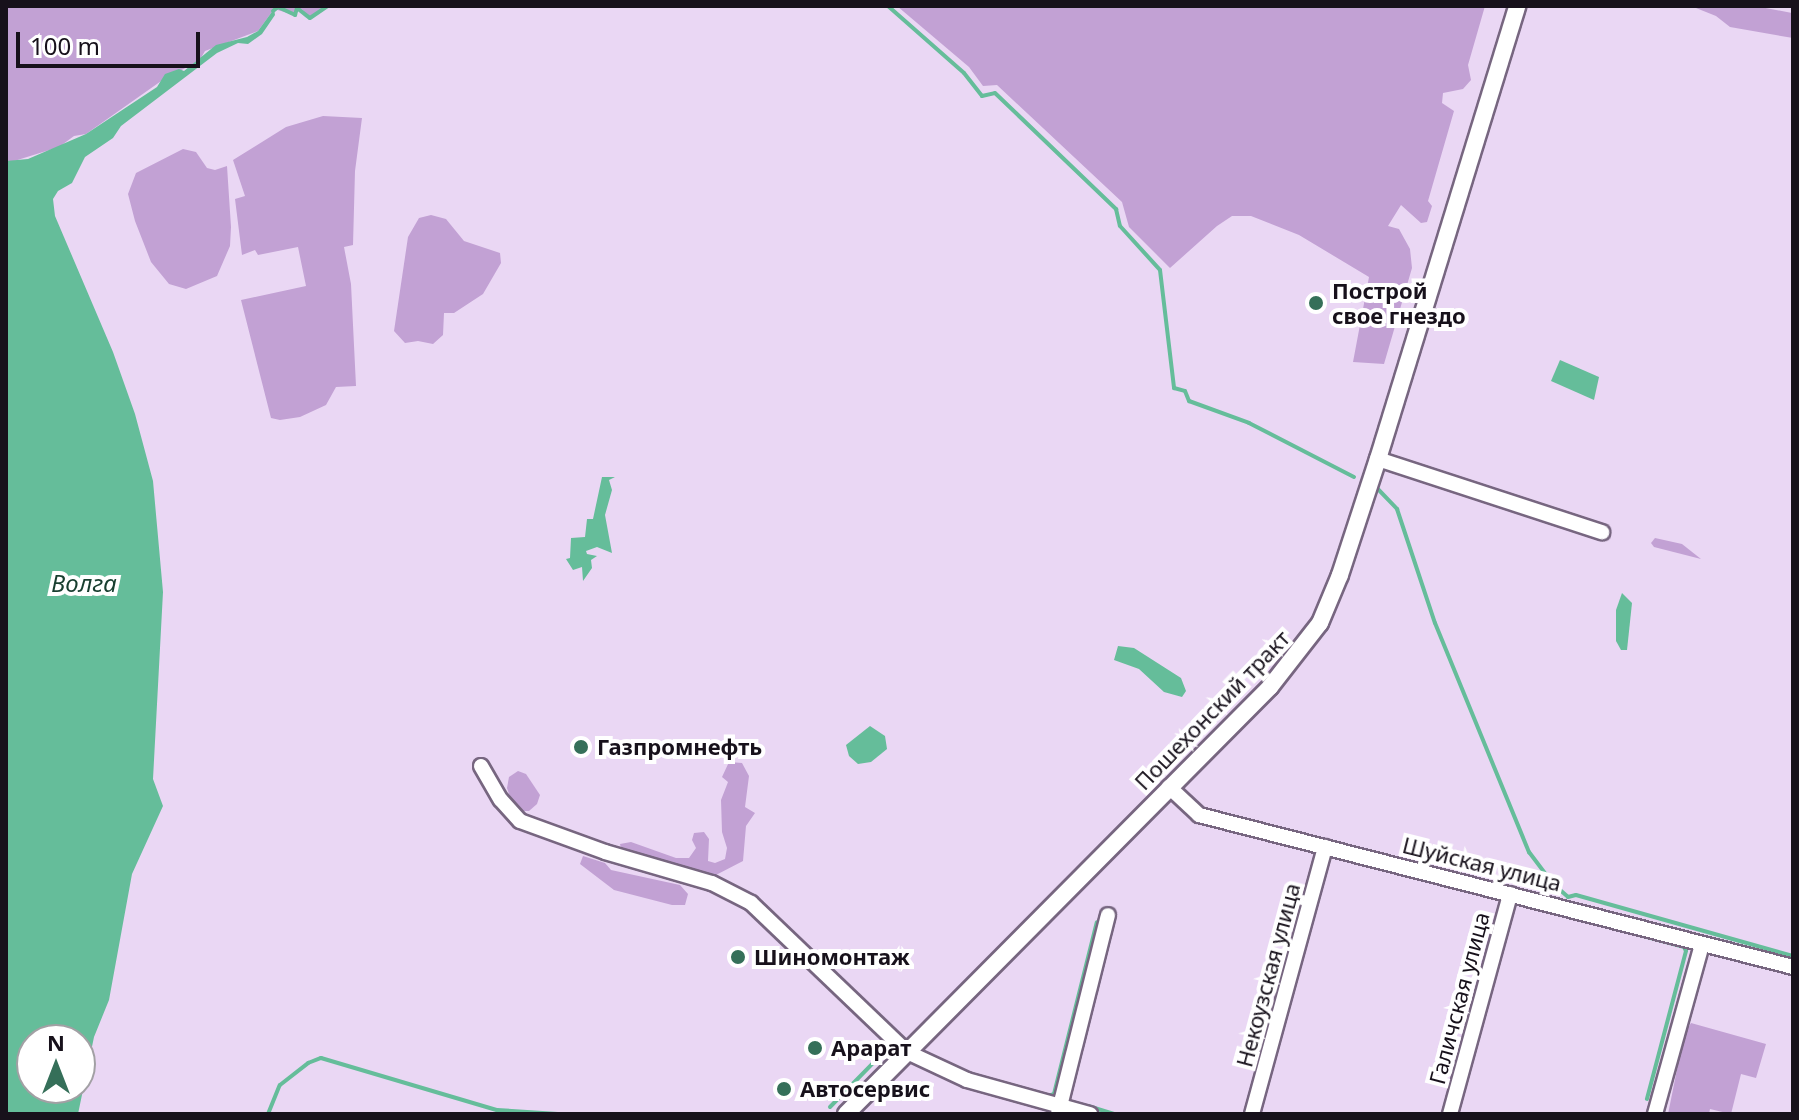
<!DOCTYPE html>
<html>
<head>
<meta charset="utf-8">
<style>
  body { margin:0 }
  #map { position:relative; width:1799px; height:1120px; overflow:hidden; background:#ead7f4; font-family:"Noto Sans",sans-serif }
  div>[style] { position:absolute }
  .green>* { inset:0; background:#c2a1d4 }
  .water>* { inset:0; background:#65bd9a }
  .stream>* { height:4px; margin:-2px; padding:0 2px; transform-origin:2px; border-radius:2px; background:#65bd9a }
  .roads { filter:drop-shadow(2px 0 #776680) drop-shadow(-2px 0 #776680) drop-shadow(0 2px #776680) drop-shadow(0 -2px #776680) }
  .minor>* { height:14px; margin:-7px; padding:0 7px; transform-origin:7px; border-radius:7px; background:#fff }
  .major>* { height:16px; margin:-8px; padding:0 8px; transform-origin:8px; border-radius:8px; background:#fff }
  .dots>* { width:22px; height:22px; translate:-50% -50%; box-sizing:border-box; border:4px solid #fff; border-radius:50% }
  span { translate:-50% -50%; white-space:nowrap; text-align:center; line-height:1.15; -webkit-text-stroke:8px #fff; paint-order:stroke }
  .poi-label { font-size:22px; color:#17111b; font-weight:700 }
  .left { translate:0 -50%; text-align:left }
  .street-label { font-size:22px; color:#17111b }
  .water-label { font-size:24px; color:#173e2f; font-style:italic }
  .frame { position:absolute; inset:0; border:8px solid #17111b; pointer-events:none }
  .north { position:absolute; left:16px; top:1024px; width:80px; height:80px; box-sizing:border-box; background:#fff; border:2px solid #a2a0a4; border-radius:50%; rotate:0deg; font-size:22px; font-weight:700; line-height:32px; text-align:center; color:#17111b }
  .north::after { content:''; display:block; margin:auto; width:28px; height:36px; background:#356f59; clip-path:polygon(50% 0,100% 100%,50% 72%,0 100%) }
  .scale { position:absolute; left:16px; top:32px; width:184px; height:36px; box-sizing:border-box; border:4px solid #17111b; border-top:0; padding-left:10px; font-size:24px; line-height:28px; white-space:nowrap; color:#17111b; -webkit-text-stroke:6px #fff; paint-order:stroke }
</style>
</head>
<body>
<div id="map">
  <div class="green">
    <div style="clip-path:polygon(6px 6px,328px 6px,310px 18px,305px 17px,303px 10px,297px 8px,295px 15px,274px 9px,258px 31px,205px 51px,199px 61px,164px 79px,86px 134px,74px 136px,59px 147px,11px 162px,6px 161px)"></div>
    <div style="clip-path:polygon(897px 6px,1485px 6px,1468px 65px,1471px 80px,1463px 89px,1443px 93px,1442px 103px,1454px 111px,1428px 201px,1432px 206px,1427px 222px,1421px 223px,1401px 205px,1388px 226px,1399px 229px,1410px 249px,1412px 268px,1384px 364px,1353px 362px,1369px 277px,1299px 235px,1251px 216px,1232px 216px,1217px 226px,1170px 268px,1129px 227px,1122px 202px,997px 85px,983px 86px,969px 67px)"></div>
    <div style="clip-path:polygon(1691px 6px,1755px 6px,1792px 13px,1793px 38px,1730px 27px,1716px 16px)"></div>
    <div style="clip-path:polygon(323px 116px,362px 118px,355px 171px,353px 245px,344px 247px,351px 284px,356px 386px,336px 387px,326px 405px,300px 417px,280px 420px,271px 418px,241px 300px,306px 286px,298px 247px,258px 255px,255px 250px,242px 255px,235px 199px,245px 196px,233px 160px,286px 127px)"></div>
    <div style="clip-path:polygon(183px 149px,196px 152px,207px 168px,215px 170px,227px 166px,231px 227px,230px 246px,217px 276px,186px 289px,169px 284px,151px 262px,135px 221px,128px 194px,136px 173px)"></div>
    <div style="clip-path:polygon(431px 215px,446px 219px,464px 241px,500px 253px,501px 263px,483px 294px,454px 313px,444px 313px,443px 335px,433px 344px,418px 341px,405px 343px,394px 331px,408px 237px,419px 218px)"></div>
    <div style="clip-path:polygon(1655px 538px,1682px 544px,1701px 559px,1654px 547px,1651px 543px)"></div>
    <div style="clip-path:polygon(729px 762px,742px 763px,749px 776px,745px 807px,755px 813px,746px 826px,743px 861px,714px 876px,622px 852px,620px 844px,631px 842px,676px 858px,689px 858px,696px 848px,692px 840px,694px 833px,704px 832px,709px 839px,708px 861px,715px 863px,725px 859px,727px 848px,722px 832px,721px 800px,728px 782px,722px 777px)"></div>
    <div style="clip-path:polygon(518px 771px,526px 774px,540px 795px,537px 804px,529px 811px,520px 811px,511px 800px,507px 788px,509px 777px)"></div>
    <div style="clip-path:polygon(583px 856px,605px 863px,611px 870px,680px 885px,688px 894px,685px 905px,672px 905px,614px 890px,580px 864px)"></div>
    <div style="clip-path:polygon(1691px 1023px,1766px 1044px,1756px 1078px,1741px 1074px,1731px 1114px,1710px 1109px,1709px 1114px,1668px 1114px,1684px 1035px)"></div>
  </div>
  <div class="water">
    <div style="clip-path:polygon(evenodd,274px 9px,275px 15px,262px 34px,248px 44px,238px 43px,217px 53px,121px 126px,113px 138px,85px 157px,72px 183px,58px 191px,53px 199px,55px 216px,113px 352px,135px 414px,153px 481px,163px 592px,153px 779px,163px 806px,132px 874px,109px 1000px,94px 1037px,78px 1114px,6px 1114px,6px 161px,28px 159px,86px 134px,157px 87px,165px 74px,179px 69px,184px 71px,216px 45px,247px 37px,258px 31px,274px 9px,80px 1040px,80px 1088px,32px 1088px,32px 1040px,80px 1040px)"></div>
    <div style="clip-path:polygon(1560px 360px,1599px 377px,1594px 400px,1551px 381px)"></div>
    <div style="clip-path:polygon(602px 477px,615px 477px,609px 480px,612px 490px,605px 515px,612px 553px,597px 547px,586px 551px,587px 554px,597px 556px,591px 560px,592px 568px,583px 581px,582px 567px,573px 570px,566px 559px,570px 558px,571px 538px,585px 537px,587px 519px,593px 519px)"></div>
    <div style="clip-path:polygon(1622px 593px,1632px 603px,1627px 650px,1621px 650px,1616px 641px,1616px 610px)"></div>
    <div style="clip-path:polygon(1118px 646px,1134px 648px,1181px 678px,1186px 691px,1182px 697px,1164px 692px,1139px 669px,1114px 660px)"></div>
    <div style="clip-path:polygon(870px 726px,885px 736px,887px 749px,871px 762px,858px 764px,849px 756px,846px 745px)"></div>
  </div>
  <div class="stream">
    <div style="left:888px;top:6px;width:101px;rotate:41.4deg"></div>
    <div style="left:964px;top:73px;width:29px;rotate:52deg"></div>
    <div style="left:982px;top:96px;width:13px;rotate:-13deg"></div>
    <div style="left:995px;top:93px;width:168px;rotate:43.8deg"></div>
    <div style="left:1116px;top:209px;width:17px;rotate:77deg"></div>
    <div style="left:1120px;top:226px;width:59px;rotate:47.7deg"></div>
    <div style="left:1160px;top:270px;width:119px;rotate:83.2deg"></div>
    <div style="left:1174px;top:388px;width:11px;rotate:15deg"></div>
    <div style="left:1185px;top:391px;width:11px;rotate:68deg"></div>
    <div style="left:1189px;top:401px;width:64px;rotate:20.1deg"></div>
    <div style="left:1249px;top:423px;width:118px;rotate:27.2deg"></div>
    <div style="left:273px;top:11px;width:6px;rotate:-39deg"></div>
    <div style="left:278px;top:7px;width:19px;rotate:25deg"></div>
    <div style="left:295px;top:15px;width:7px;rotate:-74deg"></div>
    <div style="left:297px;top:8px;width:16px;rotate:38deg"></div>
    <div style="left:310px;top:18px;width:22px;rotate:-34deg"></div>
    <div style="left:1375px;top:486px;width:32px;rotate:46deg"></div>
    <div style="left:1397px;top:509px;width:120px;rotate:71.6deg"></div>
    <div style="left:1435px;top:623px;width:248px;rotate:67.7deg"></div>
    <div style="left:1529px;top:852px;width:39px;rotate:53deg"></div>
    <div style="left:1552px;top:883px;width:21px;rotate:41deg"></div>
    <div style="left:1568px;top:897px;width:8px;rotate:-14deg"></div>
    <div style="left:1576px;top:895px;width:225px;rotate:15.7deg"></div>
    <div style="left:1636px;top:934px;width:50px;rotate:15.2deg"></div>
    <div style="left:1684px;top:947px;width:4px;rotate:63deg"></div>
    <div style="left:1686px;top:951px;width:153px;rotate:104.8deg"></div>
    <div style="left:1048px;top:1096px;width:6px;rotate:-18deg"></div>
    <div style="left:1054px;top:1094px;width:177px;rotate:-76deg"></div>
    <div style="left:1088px;top:1106px;width:28px;rotate:17deg"></div>
    <div style="left:830px;top:1107px;width:67px;rotate:-45.6deg"></div>
    <div style="left:877px;top:1059px;width:6px;rotate:-99deg"></div>
    <div style="left:268px;top:1114px;width:31px;rotate:-68deg"></div>
    <div style="left:280px;top:1085px;width:36px;rotate:-38deg"></div>
    <div style="left:308px;top:1063px;width:14px;rotate:-21deg"></div>
    <div style="left:321px;top:1058px;width:184px;rotate:16.5deg"></div>
    <div style="left:497px;top:1110px;width:61px;rotate:3.8deg"></div>
    <div style="left:823px;top:1114px;width:1px"></div>
  </div>
  <div class="roads">
    <div class="minor">
      <div style="left:1378px;top:459px;width:236px;rotate:18.1deg"></div>
      <div style="left:481px;top:766px;width:39px;rotate:60deg"></div>
      <div style="left:501px;top:800px;width:28px;rotate:48deg"></div>
      <div style="left:520px;top:821px;width:90px;rotate:20deg"></div>
      <div style="left:605px;top:852px;width:111px;rotate:16.2deg"></div>
      <div style="left:712px;top:883px;width:44px;rotate:27.1deg"></div>
      <div style="left:751px;top:903px;width:216px;rotate:43.7deg"></div>
      <div style="left:907px;top:1052px;width:66px;rotate:25deg"></div>
      <div style="left:967px;top:1080px;width:128px;rotate:15.5deg"></div>
      <div style="left:1169px;top:787px;width:41px;rotate:43deg"></div>
      <div style="left:1199px;top:815px;width:613px;rotate:14.35deg"></div>
      <div style="left:1058px;top:1114px;width:205px;rotate:-75.9deg"></div>
      <div style="left:1252px;top:1114px;width:277px;rotate:-74.7deg"></div>
      <div style="left:1450px;top:1114px;width:228px;rotate:-74.7deg"></div>
      <div style="left:1655px;top:1114px;width:176px;rotate:-74.5deg"></div>
    </div>
    <div class="major">
      <div style="left:846px;top:1114px;width:602px;rotate:-45.2deg"></div>
      <div style="left:1270px;top:687px;width:81px;rotate:-52deg"></div>
      <div style="left:1320px;top:623px;width:52px;rotate:-67.4deg"></div>
      <div style="left:1340px;top:575px;width:122px;rotate:-71.9deg"></div>
      <div style="left:1378px;top:459px;width:474px;rotate:-72.9deg"></div>
    </div>
  </div>
  <div class="dots">
    <div style="left:1316px;top:303px;background:#356f59"></div>
    <div style="left:581px;top:747px;background:#356f59"></div>
    <div style="left:738px;top:957px;background:#356f59"></div>
    <div style="left:815px;top:1048px;background:#356f59"></div>
    <div style="left:784px;top:1089px;background:#356f59"></div>
  </div>
  <div class="poi-label">
    <span class="left" style="left:1332px;top:303px">Построй<br>свое гнездо</span>
    <span class="left" style="left:597px;top:747px">Газпромнефть</span>
    <span class="left" style="left:754px;top:957px">Шиномонтаж</span>
    <span class="left" style="left:831px;top:1048px">Арарат</span>
    <span class="left" style="left:800px;top:1089px">Автосервис</span>
  </div>
  <div class="street-label">
    <span style="left:1212px;top:710px;rotate:-46deg">Пошехонский тракт</span>
    <span style="left:1482px;top:864px;rotate:14deg">Шуйская улица</span>
    <span style="left:1268px;top:975px;rotate:-75deg">Некоузская улица</span>
    <span style="left:1459px;top:998px;rotate:-75deg">Галичская улица</span>
  </div>
  <div class="water-label">
    <span style="left:84px;top:583px">Волга</span>
  </div>
  <div class="frame"></div>
  <div class="north">N</div>
  <div class="scale">100 m</div>
</div>
</body>
</html>
